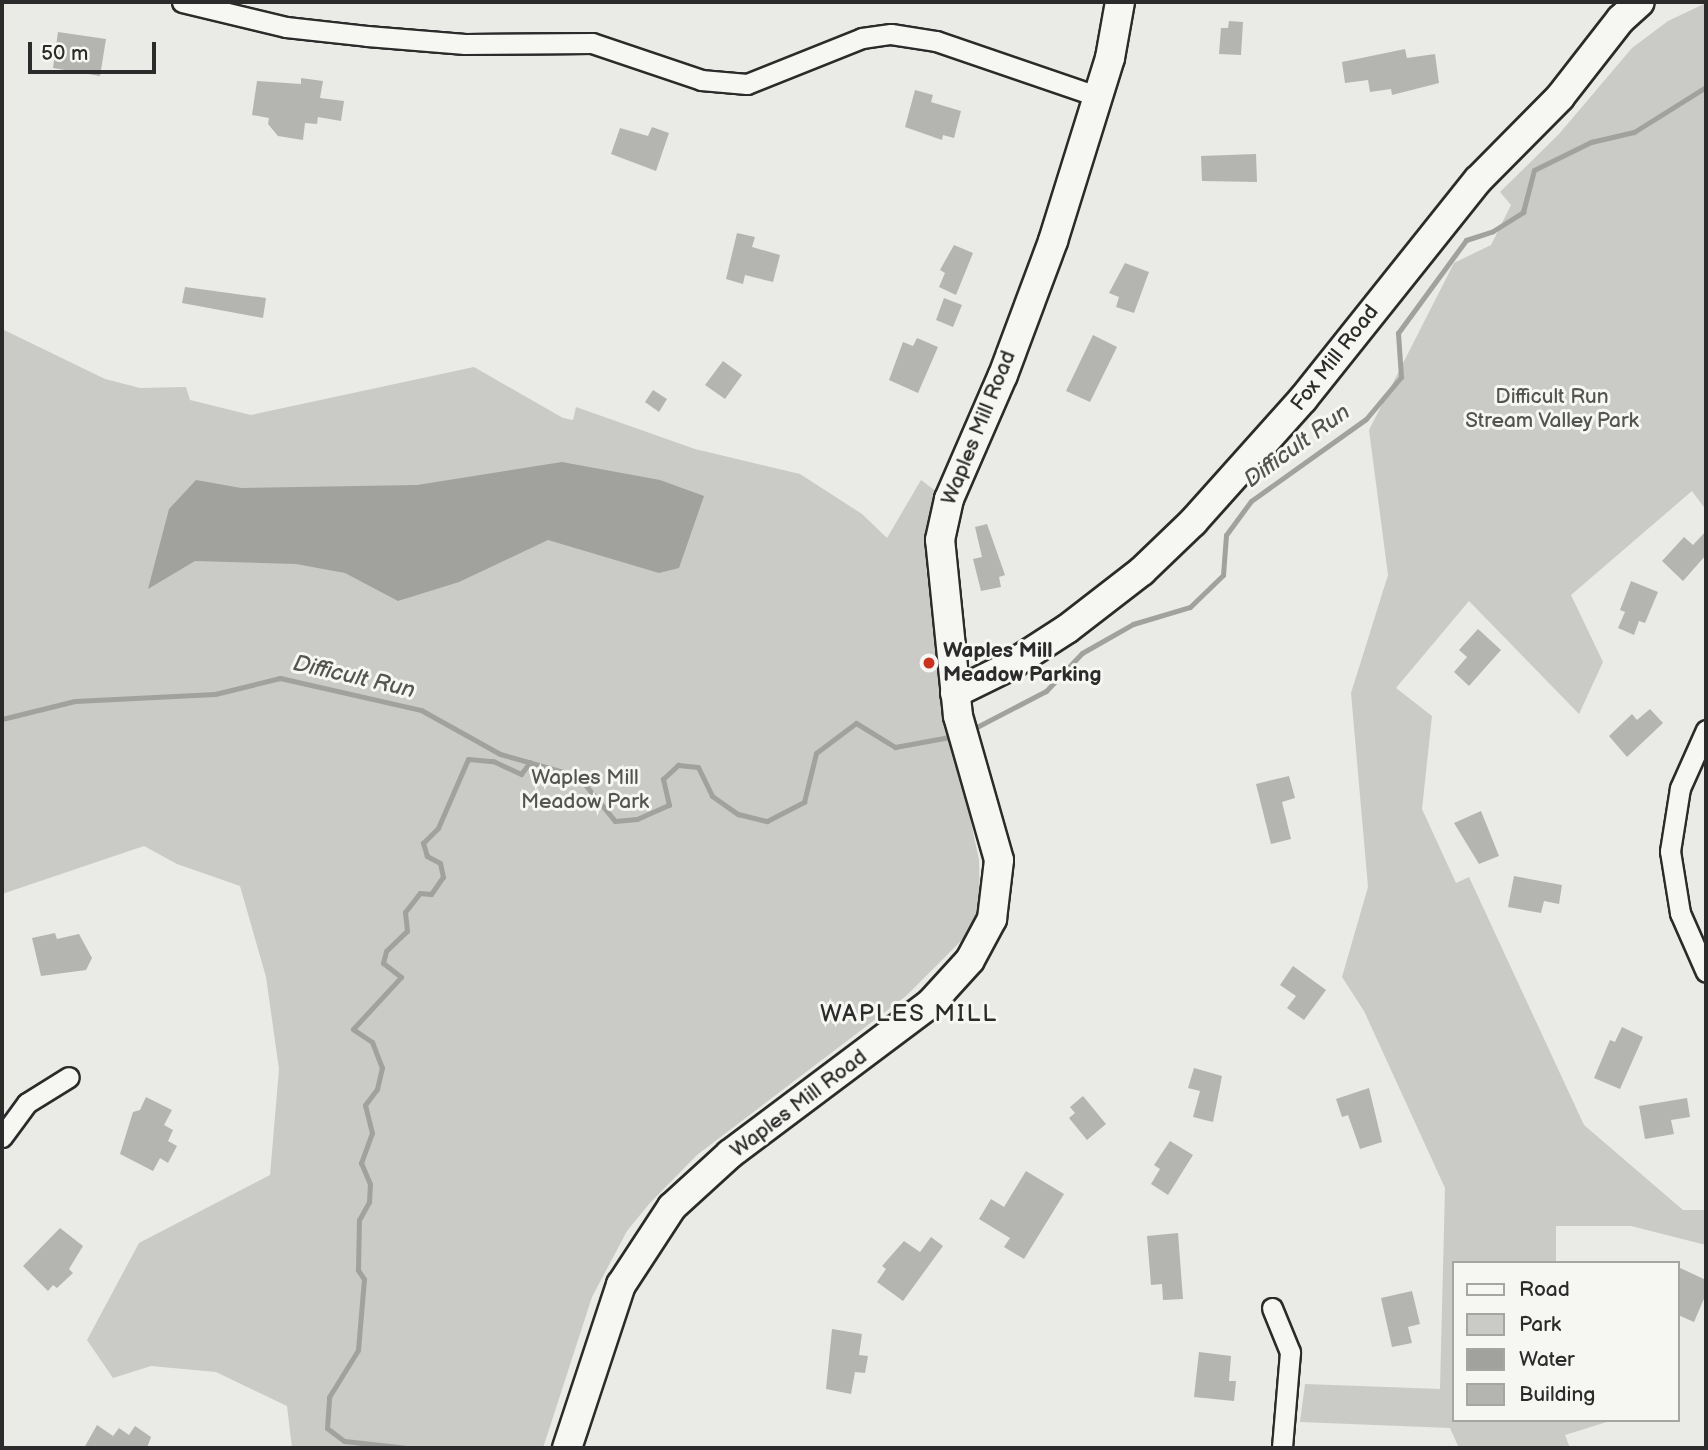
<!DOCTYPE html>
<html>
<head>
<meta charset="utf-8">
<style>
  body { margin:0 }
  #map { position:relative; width:1708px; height:1450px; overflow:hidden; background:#eaeae6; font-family:"Balsamiq Sans",sans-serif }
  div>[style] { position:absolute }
  .green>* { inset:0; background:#cacac7 }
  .water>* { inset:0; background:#a1a19e }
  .stream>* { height:5px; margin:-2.5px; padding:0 2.5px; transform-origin:2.5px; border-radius:2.5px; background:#a1a19e }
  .building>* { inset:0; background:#b4b4b1 }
  .roads { filter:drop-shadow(2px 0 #2b2b2b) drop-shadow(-2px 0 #2b2b2b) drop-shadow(0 2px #2b2b2b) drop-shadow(0 -2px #2b2b2b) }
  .street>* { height:19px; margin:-9.5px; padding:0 9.5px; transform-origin:9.5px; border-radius:9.5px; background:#f6f6f2 }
  .secondary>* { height:28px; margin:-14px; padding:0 14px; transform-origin:14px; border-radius:14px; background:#f6f6f2 }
  .dots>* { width:19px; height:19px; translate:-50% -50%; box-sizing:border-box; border:4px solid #f6f6f2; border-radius:50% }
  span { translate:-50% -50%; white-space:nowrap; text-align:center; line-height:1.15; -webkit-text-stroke:6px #f6f6f2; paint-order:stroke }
  .street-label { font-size:21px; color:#2b2b2b }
  .park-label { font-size:21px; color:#535352 }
  .poi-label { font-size:21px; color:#2b2b2b; font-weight:700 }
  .left { translate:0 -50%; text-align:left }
  .water-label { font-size:23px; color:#545453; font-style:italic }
  .quarter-label { font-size:24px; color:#2b2b2b; letter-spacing:2px }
  .frame { position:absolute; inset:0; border:4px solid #2b2b2b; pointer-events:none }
  .legend { position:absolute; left:1452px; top:1261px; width:228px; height:161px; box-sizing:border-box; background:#f6f6f2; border:2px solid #a5a5a2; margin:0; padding:9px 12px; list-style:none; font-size:21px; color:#2b2b2b }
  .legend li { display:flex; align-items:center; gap:14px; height:35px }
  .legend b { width:35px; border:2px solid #a5a5a2 }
  .scale { position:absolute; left:28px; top:42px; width:128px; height:32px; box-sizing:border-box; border:4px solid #2b2b2b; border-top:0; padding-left:9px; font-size:21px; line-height:24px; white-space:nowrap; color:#2b2b2b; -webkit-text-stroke:5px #f6f6f2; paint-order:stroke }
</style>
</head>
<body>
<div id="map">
  <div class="green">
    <div style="clip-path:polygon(1706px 3px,1706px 510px,1692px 491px,1571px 595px,1603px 662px,1579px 714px,1469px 601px,1396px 688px,1432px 716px,1422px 809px,1456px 883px,1469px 877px,1584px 1125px,1683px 1210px,1706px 1210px,1706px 1245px,1631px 1226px,1556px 1226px,1556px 1263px,1454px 1263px,1454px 1420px,1613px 1420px,1565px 1435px,1570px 1448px,1459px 1448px,1450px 1428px,1300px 1422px,1305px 1384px,1440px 1389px,1445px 1188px,1364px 1011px,1342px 977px,1368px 887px,1351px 693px,1388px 575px,1369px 430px,1454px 263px,1491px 245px,1511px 205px,1500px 192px,1559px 134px,1632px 48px,1668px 21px)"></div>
    <div style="clip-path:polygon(2px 329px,105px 379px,140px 388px,186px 387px,190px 400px,251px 415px,474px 367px,563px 418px,573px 420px,576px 407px,695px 449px,800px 474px,862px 514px,887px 538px,921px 480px,941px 495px,926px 566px,940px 676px,979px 860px,980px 911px,973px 929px,906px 996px,697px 1155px,649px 1204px,627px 1231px,592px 1297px,543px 1448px,292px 1448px,287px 1406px,216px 1372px,151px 1366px,113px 1378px,87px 1340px,139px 1243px,270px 1175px,279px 1069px,266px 977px,240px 886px,177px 864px,144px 846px,2px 894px)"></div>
  </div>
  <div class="water">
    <div style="clip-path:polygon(562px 462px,660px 480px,704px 496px,679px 568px,659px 573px,548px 540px,459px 582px,398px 601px,345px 573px,296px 564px,195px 561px,148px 589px,169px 509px,196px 480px,241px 488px,417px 485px)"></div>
  </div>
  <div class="stream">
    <div style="left:2px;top:719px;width:75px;rotate:-13.9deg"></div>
    <div style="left:75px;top:701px;width:140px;rotate:-2.9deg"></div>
    <div style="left:215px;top:694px;width:67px;rotate:-13.8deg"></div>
    <div style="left:280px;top:678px;width:145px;rotate:12.8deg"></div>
    <div style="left:421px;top:710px;width:90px;rotate:29.1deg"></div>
    <div style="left:500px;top:754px;width:81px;rotate:15.8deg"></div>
    <div style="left:578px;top:776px;width:58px;rotate:50.6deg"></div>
    <div style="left:615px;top:821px;width:22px;rotate:-5deg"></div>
    <div style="left:637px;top:819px;width:35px;rotate:-24deg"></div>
    <div style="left:669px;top:805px;width:27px;rotate:-103deg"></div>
    <div style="left:663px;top:779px;width:21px;rotate:-43deg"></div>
    <div style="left:678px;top:765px;width:20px;rotate:6deg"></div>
    <div style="left:698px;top:767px;width:32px;rotate:64deg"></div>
    <div style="left:712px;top:796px;width:32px;rotate:35deg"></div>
    <div style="left:738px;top:814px;width:30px;rotate:14deg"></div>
    <div style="left:767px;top:821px;width:42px;rotate:-27.2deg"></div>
    <div style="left:804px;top:802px;width:50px;rotate:-76.2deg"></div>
    <div style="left:816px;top:753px;width:50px;rotate:-36.9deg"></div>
    <div style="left:856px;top:723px;width:46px;rotate:31.6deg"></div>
    <div style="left:895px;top:747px;width:61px;rotate:-10.4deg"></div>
    <div style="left:971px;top:730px;width:85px;rotate:-27.5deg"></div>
    <div style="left:1046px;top:691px;width:52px;rotate:-46.5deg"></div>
    <div style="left:1082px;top:653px;width:59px;rotate:-29.6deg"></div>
    <div style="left:1133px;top:624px;width:59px;rotate:-16.6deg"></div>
    <div style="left:1190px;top:607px;width:46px;rotate:-44.1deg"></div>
    <div style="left:1223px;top:575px;width:40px;rotate:-85.7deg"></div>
    <div style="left:1226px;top:535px;width:42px;rotate:-53.7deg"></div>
    <div style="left:1251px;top:501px;width:141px;rotate:-35.5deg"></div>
    <div style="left:1366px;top:419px;width:55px;rotate:-50.2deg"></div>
    <div style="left:1401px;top:377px;width:44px;rotate:-93.9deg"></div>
    <div style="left:1398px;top:333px;width:115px;rotate:-53.8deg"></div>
    <div style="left:1466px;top:240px;width:28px;rotate:-18deg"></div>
    <div style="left:1493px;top:231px;width:36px;rotate:-32deg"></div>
    <div style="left:1523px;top:212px;width:43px;rotate:-75.3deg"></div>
    <div style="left:1534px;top:170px;width:64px;rotate:-26.2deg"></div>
    <div style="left:1591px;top:142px;width:44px;rotate:-13.1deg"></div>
    <div style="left:1634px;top:132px;width:85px;rotate:-32deg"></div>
    <div style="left:407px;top:1448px;width:63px;rotate:-173.7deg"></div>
    <div style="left:344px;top:1441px;width:21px;rotate:-143deg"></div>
    <div style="left:327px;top:1428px;width:31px;rotate:-86deg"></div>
    <div style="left:329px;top:1397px;width:55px;rotate:-58.3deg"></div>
    <div style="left:358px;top:1350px;width:71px;rotate:-85.2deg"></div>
    <div style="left:364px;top:1279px;width:11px;rotate:-124deg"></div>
    <div style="left:358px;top:1270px;width:50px;rotate:-88.9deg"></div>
    <div style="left:359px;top:1220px;width:21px;rotate:-61deg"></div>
    <div style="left:369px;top:1202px;width:18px;rotate:-87deg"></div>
    <div style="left:370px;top:1184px;width:23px;rotate:-113deg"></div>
    <div style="left:361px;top:1163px;width:32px;rotate:-70deg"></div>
    <div style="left:372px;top:1133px;width:29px;rotate:-104deg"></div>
    <div style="left:365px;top:1105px;width:20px;rotate:-53deg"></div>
    <div style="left:377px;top:1089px;width:22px;rotate:-77deg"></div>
    <div style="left:382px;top:1068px;width:28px;rotate:-111deg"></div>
    <div style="left:372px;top:1042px;width:23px;rotate:-146deg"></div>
    <div style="left:353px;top:1029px;width:71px;rotate:-47.3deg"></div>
    <div style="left:401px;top:977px;width:23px;rotate:-142deg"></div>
    <div style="left:383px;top:963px;width:12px;rotate:-76deg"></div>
    <div style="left:386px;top:951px;width:29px;rotate:-44deg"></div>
    <div style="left:407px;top:931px;width:19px;rotate:-96deg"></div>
    <div style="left:405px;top:912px;width:24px;rotate:-52deg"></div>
    <div style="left:420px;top:893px;width:11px;rotate:5deg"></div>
    <div style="left:431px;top:894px;width:21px;rotate:-55deg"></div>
    <div style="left:443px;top:877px;width:14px;rotate:-102deg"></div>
    <div style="left:440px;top:863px;width:15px;rotate:-152deg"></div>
    <div style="left:427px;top:856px;width:14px;rotate:-107deg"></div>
    <div style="left:423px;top:843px;width:21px;rotate:-45deg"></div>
    <div style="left:438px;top:828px;width:75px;rotate:-66.5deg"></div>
    <div style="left:468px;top:759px;width:25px;rotate:5deg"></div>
    <div style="left:493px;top:761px;width:31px;rotate:25deg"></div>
    <div style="left:521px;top:774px;width:15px;rotate:-53deg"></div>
  </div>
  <div class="building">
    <div style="clip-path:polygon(1229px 21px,1243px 22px,1241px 55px,1219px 54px,1221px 28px,1228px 28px)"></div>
    <div style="clip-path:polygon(58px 32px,106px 39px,100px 76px,53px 68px)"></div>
    <div style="clip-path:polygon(1405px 49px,1407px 58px,1435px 54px,1439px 83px,1392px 95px,1391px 89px,1370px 92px,1368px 80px,1345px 83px,1342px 62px)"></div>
    <div style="clip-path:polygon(301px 78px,323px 81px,320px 98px,344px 101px,341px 121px,318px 117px,317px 124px,305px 123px,303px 140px,278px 136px,268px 124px,269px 118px,252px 115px,257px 81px,301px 84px)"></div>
    <div style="clip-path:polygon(915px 90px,933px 95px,931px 102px,961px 111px,954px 138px,943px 135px,942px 140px,905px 127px)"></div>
    <div style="clip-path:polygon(652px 127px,669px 133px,656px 171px,611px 154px,620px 128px,648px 136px)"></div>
    <div style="clip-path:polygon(1256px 154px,1257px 182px,1202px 181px,1201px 156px)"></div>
    <div style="clip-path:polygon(737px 233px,755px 237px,752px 247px,780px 255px,773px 282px,745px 275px,743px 284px,726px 279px)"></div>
    <div style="clip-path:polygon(954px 245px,973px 253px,956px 295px,939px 287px,945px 273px,940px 270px)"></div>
    <div style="clip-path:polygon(1125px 263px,1149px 272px,1134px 313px,1116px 307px,1119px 297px,1109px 293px)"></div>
    <div style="clip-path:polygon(185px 287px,266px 298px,263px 318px,182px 303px)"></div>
    <div style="clip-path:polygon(944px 298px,962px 305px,953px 327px,936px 320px)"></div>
    <div style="clip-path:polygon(1093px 335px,1117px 347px,1090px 402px,1066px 391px)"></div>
    <div style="clip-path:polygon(917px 338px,938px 347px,918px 393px,889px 380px,903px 342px,913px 346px)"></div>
    <div style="clip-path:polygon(723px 361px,742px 375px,725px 399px,705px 385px)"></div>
    <div style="clip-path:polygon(653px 390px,667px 399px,659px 412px,645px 402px)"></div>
    <div style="clip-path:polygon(987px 524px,1005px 575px,999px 577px,1001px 587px,981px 591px,973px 559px,982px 557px,975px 527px)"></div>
    <div style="clip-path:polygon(1706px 531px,1706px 555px,1683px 581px,1662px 561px,1684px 537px,1693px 545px)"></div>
    <div style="clip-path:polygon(1631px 581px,1658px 592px,1645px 623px,1639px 621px,1634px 635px,1618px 628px,1625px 612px,1620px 610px)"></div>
    <div style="clip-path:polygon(1478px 629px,1501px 650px,1469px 686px,1454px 672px,1467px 657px,1459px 650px)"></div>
    <div style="clip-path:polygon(1650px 709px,1663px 723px,1627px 757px,1609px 736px,1632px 714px,1637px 720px)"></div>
    <div style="clip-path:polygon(1289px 776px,1295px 798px,1282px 802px,1291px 839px,1271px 844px,1256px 784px)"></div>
    <div style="clip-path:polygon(1481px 811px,1499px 856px,1479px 864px,1454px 823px)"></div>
    <div style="clip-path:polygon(1514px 876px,1562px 885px,1559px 904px,1544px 901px,1541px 913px,1508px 907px)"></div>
    <div style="clip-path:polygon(55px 933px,57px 939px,79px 934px,92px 958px,86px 970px,41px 976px,32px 938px)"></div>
    <div style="clip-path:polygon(1293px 966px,1326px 990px,1304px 1020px,1287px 1008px,1296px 996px,1280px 985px)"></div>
    <div style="clip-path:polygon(1622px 1027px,1643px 1037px,1620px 1089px,1594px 1078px,1610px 1040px,1615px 1042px)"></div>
    <div style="clip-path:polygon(1194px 1068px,1222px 1076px,1213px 1122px,1193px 1117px,1200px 1091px,1188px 1088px)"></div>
    <div style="clip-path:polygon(1369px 1088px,1382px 1142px,1360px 1149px,1348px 1115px,1342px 1117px,1336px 1099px)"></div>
    <div style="clip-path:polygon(1083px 1096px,1106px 1124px,1087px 1140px,1069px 1118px,1075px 1113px,1070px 1107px)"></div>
    <div style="clip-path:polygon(146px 1097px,172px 1110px,164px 1125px,173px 1130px,168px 1141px,177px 1146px,168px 1163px,160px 1158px,153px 1171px,120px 1154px,133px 1112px,140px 1110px)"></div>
    <div style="clip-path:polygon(1687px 1098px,1690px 1117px,1671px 1120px,1674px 1134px,1645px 1139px,1639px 1106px)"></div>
    <div style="clip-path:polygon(1170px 1141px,1193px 1155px,1168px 1195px,1151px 1184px,1160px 1169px,1154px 1165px)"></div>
    <div style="clip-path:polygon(1026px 1171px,1064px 1194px,1024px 1259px,1004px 1247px,1010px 1238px,979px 1219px,991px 1199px,1004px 1207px)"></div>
    <div style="clip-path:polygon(60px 1228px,83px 1246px,69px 1269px,73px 1273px,57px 1288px,53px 1285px,48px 1291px,23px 1266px)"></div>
    <div style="clip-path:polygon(1178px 1233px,1183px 1299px,1163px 1300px,1162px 1284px,1151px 1285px,1147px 1236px)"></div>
    <div style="clip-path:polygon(931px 1237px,943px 1246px,903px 1301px,877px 1282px,886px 1269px,882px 1266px,904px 1241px,920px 1252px)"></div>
    <div style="clip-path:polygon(1678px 1267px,1706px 1280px,1706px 1294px,1694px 1322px,1678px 1315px)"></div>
    <div style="clip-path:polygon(1412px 1291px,1420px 1324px,1408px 1327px,1412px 1343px,1392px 1347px,1381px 1298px)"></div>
    <div style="clip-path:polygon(832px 1329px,862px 1334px,859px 1355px,868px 1356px,865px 1373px,855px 1372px,851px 1394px,826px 1389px)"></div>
    <div style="clip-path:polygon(1199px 1352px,1231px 1356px,1229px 1381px,1236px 1381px,1234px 1401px,1194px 1397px)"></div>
    <div style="clip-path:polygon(97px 1425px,113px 1436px,119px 1428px,129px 1435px,135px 1426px,151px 1437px,147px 1448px,84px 1448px)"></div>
  </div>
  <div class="roads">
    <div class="street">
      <div style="left:182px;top:2px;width:107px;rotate:13.5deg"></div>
      <div style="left:286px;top:27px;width:81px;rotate:6.3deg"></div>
      <div style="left:367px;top:36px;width:98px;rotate:4.7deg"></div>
      <div style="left:465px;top:44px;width:127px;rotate:-0.5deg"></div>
      <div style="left:592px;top:43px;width:115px;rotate:18.7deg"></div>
      <div style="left:701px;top:80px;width:46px;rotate:5deg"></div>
      <div style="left:747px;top:84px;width:124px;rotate:-21.8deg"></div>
      <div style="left:862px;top:38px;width:29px;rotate:-8deg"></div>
      <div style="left:891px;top:34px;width:46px;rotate:8.8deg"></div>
      <div style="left:936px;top:41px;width:170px;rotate:18.9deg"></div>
      <div style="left:1706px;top:730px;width:64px;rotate:114.1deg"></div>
      <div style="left:1680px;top:788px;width:64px;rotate:99deg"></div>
      <div style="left:1670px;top:851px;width:63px;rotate:80.8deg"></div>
      <div style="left:1680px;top:913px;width:64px;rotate:66.2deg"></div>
      <div style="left:2px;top:1137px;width:42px;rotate:-53.7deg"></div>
      <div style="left:27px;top:1103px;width:49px;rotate:-31.8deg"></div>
      <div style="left:1272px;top:1308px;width:48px;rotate:67.8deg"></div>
      <div style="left:1290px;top:1352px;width:96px;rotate:94.8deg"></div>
    </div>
    <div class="secondary">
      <div style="left:955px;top:693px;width:59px;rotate:-26.1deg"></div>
      <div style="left:1008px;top:667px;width:70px;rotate:-32.8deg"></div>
      <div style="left:1067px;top:629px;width:95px;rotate:-37.7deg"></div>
      <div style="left:1142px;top:571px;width:71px;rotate:-43.9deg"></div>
      <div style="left:1193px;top:522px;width:165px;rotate:-48.2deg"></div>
      <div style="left:1303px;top:399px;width:280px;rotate:-51.4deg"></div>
      <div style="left:1478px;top:180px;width:117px;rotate:-45.3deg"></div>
      <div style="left:1560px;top:97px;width:99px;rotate:-52deg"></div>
      <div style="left:1621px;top:19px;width:25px;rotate:-42deg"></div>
      <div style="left:567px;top:1448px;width:172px;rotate:-71.7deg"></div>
      <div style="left:621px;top:1285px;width:93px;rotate:-56.8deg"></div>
      <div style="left:672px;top:1207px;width:79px;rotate:-42.4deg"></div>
      <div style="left:730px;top:1154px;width:250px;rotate:-36.9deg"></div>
      <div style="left:930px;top:1004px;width:59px;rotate:-47.7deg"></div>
      <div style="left:970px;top:960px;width:47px;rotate:-61.8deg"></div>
      <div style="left:992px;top:919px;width:59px;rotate:-83.2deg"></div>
      <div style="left:999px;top:860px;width:150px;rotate:-105.9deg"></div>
      <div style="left:958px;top:716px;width:177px;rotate:-95.8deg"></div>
      <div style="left:940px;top:540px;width:42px;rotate:-77.6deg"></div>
      <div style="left:949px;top:499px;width:135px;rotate:-66.5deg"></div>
      <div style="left:1003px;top:375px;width:143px;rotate:-69.5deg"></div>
      <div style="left:1053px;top:241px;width:192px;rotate:-72.7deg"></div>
      <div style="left:1110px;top:58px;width:57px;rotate:-79.9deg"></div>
    </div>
  </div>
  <div class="dots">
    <div style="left:929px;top:663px;background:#c8321e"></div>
  </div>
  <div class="street-label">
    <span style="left:1335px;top:358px;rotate:-52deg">Fox Mill Road</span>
    <span style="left:979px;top:428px;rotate:-68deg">Waples Mill Road</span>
    <span style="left:799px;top:1104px;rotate:-37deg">Waples Mill Road</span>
  </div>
  <div class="park-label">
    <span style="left:1552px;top:409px">Difficult Run<br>Stream Valley Park</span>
    <span style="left:585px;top:790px">Waples Mill<br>Meadow Park</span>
  </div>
  <div class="poi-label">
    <span class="left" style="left:943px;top:663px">Waples Mill<br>Meadow Parking</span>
  </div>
  <div class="water-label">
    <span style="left:1297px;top:446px;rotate:-36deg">Difficult Run</span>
    <span style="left:354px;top:677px;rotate:13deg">Difficult Run</span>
  </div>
  <div class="quarter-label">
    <span style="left:909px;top:1014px">WAPLES MILL</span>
  </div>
  <div class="frame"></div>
  <ul class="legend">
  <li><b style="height:9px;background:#f6f6f2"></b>Road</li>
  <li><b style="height:19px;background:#cacac7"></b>Park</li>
  <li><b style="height:19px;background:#a1a19e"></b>Water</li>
  <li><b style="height:19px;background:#b4b4b1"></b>Building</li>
  </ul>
  <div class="scale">50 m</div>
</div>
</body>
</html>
